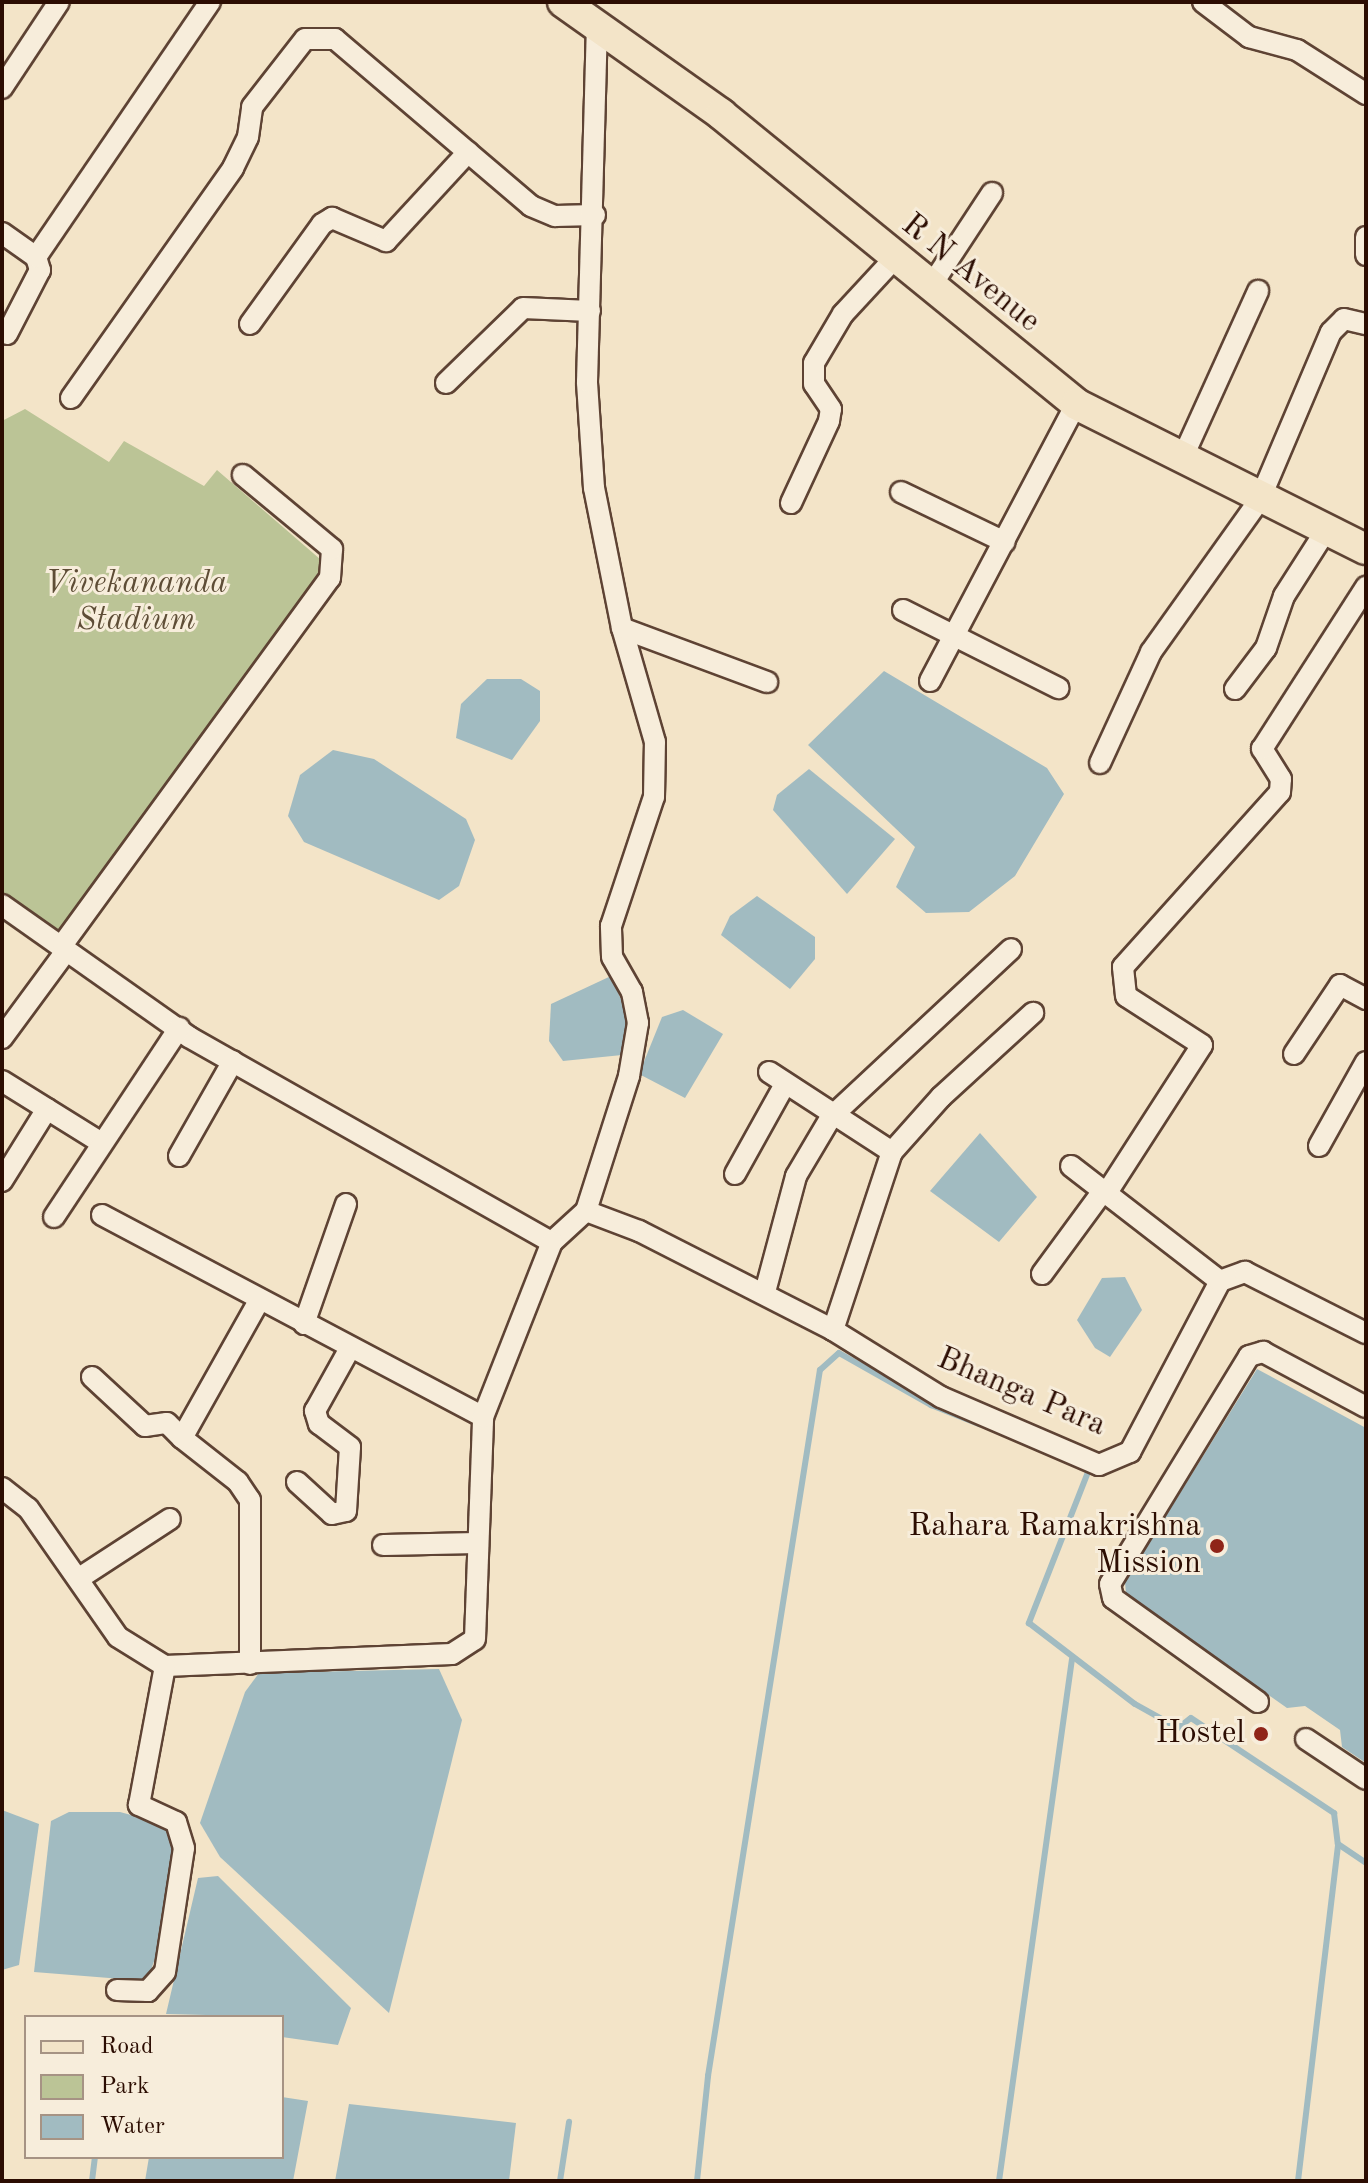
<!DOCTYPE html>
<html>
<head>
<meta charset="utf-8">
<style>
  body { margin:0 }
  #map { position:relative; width:1368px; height:2183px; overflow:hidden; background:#f3e4c8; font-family:"Old Standard TT",serif }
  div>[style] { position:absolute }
  .green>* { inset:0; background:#bbc496 }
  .water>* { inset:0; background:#a1bbc1 }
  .stream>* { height:6px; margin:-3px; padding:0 3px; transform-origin:3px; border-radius:3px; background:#a1bbc1 }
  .roads { filter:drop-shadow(2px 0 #5e4334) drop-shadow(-2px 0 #5e4334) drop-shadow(0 2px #5e4334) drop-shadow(0 -2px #5e4334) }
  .minor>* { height:20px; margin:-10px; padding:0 10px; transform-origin:10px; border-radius:10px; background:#f7eddb }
  .primary>* { height:30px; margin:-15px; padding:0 15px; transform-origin:15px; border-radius:15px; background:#f3e4c8 }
  .dots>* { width:22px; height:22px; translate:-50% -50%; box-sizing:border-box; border:4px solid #f7eddb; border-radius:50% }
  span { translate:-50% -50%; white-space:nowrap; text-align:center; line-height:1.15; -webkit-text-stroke:6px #f7eddb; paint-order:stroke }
  .street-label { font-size:32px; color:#2c0d02 }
  .park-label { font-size:32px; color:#5e4d36; font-style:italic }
  .poi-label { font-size:32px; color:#2c0d02 }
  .right { translate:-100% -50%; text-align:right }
  .frame { position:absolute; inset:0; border:4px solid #2c0d02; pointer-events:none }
  .legend { position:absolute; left:24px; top:2015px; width:260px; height:144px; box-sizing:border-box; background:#f7eddb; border:2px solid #a69384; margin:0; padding:10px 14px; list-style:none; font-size:24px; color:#2c0d02 }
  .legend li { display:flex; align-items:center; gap:16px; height:40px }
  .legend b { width:40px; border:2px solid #a69384 }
</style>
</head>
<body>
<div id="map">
  <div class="green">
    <div style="clip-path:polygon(25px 409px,109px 462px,124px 441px,204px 486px,217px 470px,328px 566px,60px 937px,2px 899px,2px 421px)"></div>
  </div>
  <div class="water">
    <div style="clip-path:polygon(884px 671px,1047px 768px,1064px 794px,1015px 876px,969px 912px,926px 913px,896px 887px,915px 847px,808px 745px)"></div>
    <div style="clip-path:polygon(487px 679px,521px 679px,540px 691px,540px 721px,512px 760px,456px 738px,461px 704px)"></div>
    <div style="clip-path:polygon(333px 750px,374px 759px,466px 819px,475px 840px,459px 886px,439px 900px,304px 842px,288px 816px,300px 775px)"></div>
    <div style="clip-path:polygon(809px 769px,895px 839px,847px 894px,773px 810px,777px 795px)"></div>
    <div style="clip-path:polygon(757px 896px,815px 937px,815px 959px,790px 989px,721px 935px,730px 916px)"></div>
    <div style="clip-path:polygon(611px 976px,630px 1020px,622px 1055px,563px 1061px,549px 1041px,551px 1004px)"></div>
    <div style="clip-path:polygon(683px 1010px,723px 1034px,685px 1098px,639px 1074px,662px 1017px)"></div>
    <div style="clip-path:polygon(980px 1133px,1037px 1197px,999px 1242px,930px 1191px)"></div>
    <div style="clip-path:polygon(1125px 1277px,1142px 1310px,1110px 1357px,1095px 1348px,1077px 1320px,1102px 1278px)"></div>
    <div style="clip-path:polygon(1257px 1369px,1366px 1428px,1366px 1763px,1342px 1747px,1340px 1730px,1305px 1706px,1287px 1708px,1126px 1594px,1125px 1582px)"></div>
    <div style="clip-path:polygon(439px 1669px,462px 1720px,389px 2013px,220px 1857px,200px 1823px,245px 1692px,259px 1673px)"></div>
    <div style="clip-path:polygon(2px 1810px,39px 1824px,19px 1965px,2px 1970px)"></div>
    <div style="clip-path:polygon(69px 1812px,120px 1812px,175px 1827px,164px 1933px,147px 1981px,34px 1972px,51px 1821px)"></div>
    <div style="clip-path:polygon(218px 1876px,351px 2008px,338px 2045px,282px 2037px,282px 2017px,166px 2014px,198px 1878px)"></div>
    <div style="clip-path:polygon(282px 2097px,308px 2101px,293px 2181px,145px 2181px,149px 2157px,282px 2157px)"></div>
    <div style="clip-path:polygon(349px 2104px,516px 2123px,509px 2181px,335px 2181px)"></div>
  </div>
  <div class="stream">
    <div style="left:1090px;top:1467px;width:168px;rotate:111.4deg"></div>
    <div style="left:1029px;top:1623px;width:133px;rotate:37.4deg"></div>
    <div style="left:1135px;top:1704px;width:49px;rotate:29.2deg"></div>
    <div style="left:1178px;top:1728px;width:16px;rotate:-38deg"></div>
    <div style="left:1191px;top:1718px;width:172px;rotate:33.6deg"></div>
    <div style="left:1334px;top:1813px;width:31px;rotate:83deg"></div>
    <div style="left:1338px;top:1844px;width:34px;rotate:34deg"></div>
    <div style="left:92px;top:2181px;width:24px;rotate:-83deg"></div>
    <div style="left:560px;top:2181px;width:60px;rotate:-81.3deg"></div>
    <div style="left:697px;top:2181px;width:106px;rotate:-84deg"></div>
    <div style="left:708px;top:2076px;width:715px;rotate:-80.99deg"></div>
    <div style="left:820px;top:1370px;width:25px;rotate:-42deg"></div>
    <div style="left:839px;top:1353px;width:106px;rotate:29.5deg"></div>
    <div style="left:931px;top:1405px;width:52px;rotate:21.6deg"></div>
    <div style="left:999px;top:2181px;width:527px;rotate:-82.04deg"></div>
    <div style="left:1298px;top:2181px;width:339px;rotate:-83.2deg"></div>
  </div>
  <div class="roads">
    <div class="minor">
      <div style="left:1203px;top:2px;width:58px;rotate:37.3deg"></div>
      <div style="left:1249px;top:37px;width:50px;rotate:15.2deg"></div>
      <div style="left:1297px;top:50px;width:82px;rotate:32.5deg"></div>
      <div style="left:2px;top:88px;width:103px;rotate:-56.5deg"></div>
      <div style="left:2px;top:233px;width:42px;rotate:35.2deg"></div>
      <div style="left:36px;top:257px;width:14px;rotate:73deg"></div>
      <div style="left:40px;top:270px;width:72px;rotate:117.3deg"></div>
      <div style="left:1366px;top:237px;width:18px;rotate:90deg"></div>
      <div style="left:36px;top:257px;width:309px;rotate:-55.7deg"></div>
      <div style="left:929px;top:289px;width:115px;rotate:-56.7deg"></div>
      <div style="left:250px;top:324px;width:123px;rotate:-54.2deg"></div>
      <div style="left:322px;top:224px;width:12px;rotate:-31deg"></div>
      <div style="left:332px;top:218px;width:59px;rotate:23.1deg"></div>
      <div style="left:386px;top:241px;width:121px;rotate:-47.3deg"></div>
      <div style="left:446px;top:383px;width:107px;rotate:-44.2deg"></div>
      <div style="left:523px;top:308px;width:67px;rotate:2.6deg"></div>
      <div style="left:71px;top:398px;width:281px;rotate:-54.8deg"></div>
      <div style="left:233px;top:168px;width:34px;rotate:-64deg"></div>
      <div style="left:248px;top:137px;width:30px;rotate:-82deg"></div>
      <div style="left:252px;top:107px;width:86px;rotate:-52.1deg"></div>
      <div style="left:305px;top:39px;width:30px"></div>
      <div style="left:335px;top:39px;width:257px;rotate:40.4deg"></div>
      <div style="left:531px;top:206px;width:26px;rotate:23deg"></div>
      <div style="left:555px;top:216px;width:40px;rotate:-1.4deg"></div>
      <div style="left:1181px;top:461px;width:187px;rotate:-65.6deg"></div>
      <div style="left:901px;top:492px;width:115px;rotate:25.7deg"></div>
      <div style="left:791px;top:503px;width:90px;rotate:-65.1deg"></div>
      <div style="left:829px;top:421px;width:12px;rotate:-81deg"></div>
      <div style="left:831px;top:409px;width:30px;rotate:-124deg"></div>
      <div style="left:814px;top:384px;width:21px;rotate:-90deg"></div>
      <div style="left:814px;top:363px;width:57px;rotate:-59.4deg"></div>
      <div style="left:843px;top:314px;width:74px;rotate:-47.2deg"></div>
      <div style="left:903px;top:610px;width:174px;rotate:26.7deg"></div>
      <div style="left:622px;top:628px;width:155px;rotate:20.4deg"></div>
      <div style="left:930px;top:681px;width:313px;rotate:-62.2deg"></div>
      <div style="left:1235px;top:689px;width:51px;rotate:-52.9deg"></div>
      <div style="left:1266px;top:648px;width:55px;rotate:-70.9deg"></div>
      <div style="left:1284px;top:596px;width:76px;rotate:-57.4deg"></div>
      <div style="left:1100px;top:763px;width:122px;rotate:-65.3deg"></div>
      <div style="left:1151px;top:652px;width:188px;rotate:-54.5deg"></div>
      <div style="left:1260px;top:499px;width:181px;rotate:-67deg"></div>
      <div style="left:1331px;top:332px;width:18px;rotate:-45deg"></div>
      <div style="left:1344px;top:319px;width:23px;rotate:13deg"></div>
      <div style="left:2px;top:905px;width:229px;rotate:35.2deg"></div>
      <div style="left:189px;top:1037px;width:417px;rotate:29.5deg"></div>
      <div style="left:552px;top:1242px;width:46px;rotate:-42.4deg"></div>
      <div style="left:586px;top:1211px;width:57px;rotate:20.7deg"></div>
      <div style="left:639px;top:1231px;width:218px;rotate:27deg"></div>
      <div style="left:833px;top:1330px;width:127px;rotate:31.8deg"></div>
      <div style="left:941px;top:1397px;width:172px;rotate:23.3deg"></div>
      <div style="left:1099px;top:1465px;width:34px;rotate:-23deg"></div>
      <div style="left:1130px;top:1452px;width:193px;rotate:-62.2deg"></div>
      <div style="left:1220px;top:1281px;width:27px;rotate:-20deg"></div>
      <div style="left:1245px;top:1272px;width:136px;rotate:26.8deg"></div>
      <div style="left:63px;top:944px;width:453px;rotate:-53.9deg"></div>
      <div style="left:330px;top:578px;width:29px;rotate:-86deg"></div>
      <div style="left:332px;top:549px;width:116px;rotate:-140.3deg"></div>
      <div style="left:2px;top:1038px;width:104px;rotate:-53.6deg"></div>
      <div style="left:1294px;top:1054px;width:83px;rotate:-56.3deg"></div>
      <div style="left:1340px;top:985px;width:30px;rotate:28deg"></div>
      <div style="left:769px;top:1072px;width:147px;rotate:33deg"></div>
      <div style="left:2px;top:1081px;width:115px;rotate:31.9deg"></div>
      <div style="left:1319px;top:1146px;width:96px;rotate:-60.8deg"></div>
      <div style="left:179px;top:1156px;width:109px;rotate:-60.4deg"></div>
      <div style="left:1071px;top:1166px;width:188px;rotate:37.7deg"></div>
      <div style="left:735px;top:1174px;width:103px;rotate:-60.9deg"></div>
      <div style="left:2px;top:1181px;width:85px;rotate:-58deg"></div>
      <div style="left:1106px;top:1194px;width:177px;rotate:-57.2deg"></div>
      <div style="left:1202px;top:1045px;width:90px;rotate:-147.2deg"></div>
      <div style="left:1126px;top:996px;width:29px;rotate:-96deg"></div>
      <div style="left:1123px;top:967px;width:235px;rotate:-48.1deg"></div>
      <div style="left:1280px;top:792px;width:13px;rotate:-86deg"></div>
      <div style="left:1281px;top:779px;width:36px;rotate:-122deg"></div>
      <div style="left:1262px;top:749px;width:193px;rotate:-57.3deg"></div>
      <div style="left:586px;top:1211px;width:142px;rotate:-72.3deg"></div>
      <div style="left:629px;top:1076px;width:54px;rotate:-80.4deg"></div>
      <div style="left:638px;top:1023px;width:32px;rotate:-101deg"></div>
      <div style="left:632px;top:992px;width:40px;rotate:-119.7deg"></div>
      <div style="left:612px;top:957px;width:31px;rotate:-92deg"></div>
      <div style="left:611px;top:926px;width:136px;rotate:-71.6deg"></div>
      <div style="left:654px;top:797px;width:55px;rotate:-89deg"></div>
      <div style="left:655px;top:742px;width:119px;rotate:-106.1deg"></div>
      <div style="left:622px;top:628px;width:143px;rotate:-101.3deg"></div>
      <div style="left:594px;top:488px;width:106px;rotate:-93.8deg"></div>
      <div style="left:587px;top:382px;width:352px;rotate:-88.4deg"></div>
      <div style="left:102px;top:1215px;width:431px;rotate:27.9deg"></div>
      <div style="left:54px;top:1217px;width:227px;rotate:-56.5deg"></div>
      <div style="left:1042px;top:1274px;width:103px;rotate:-53.7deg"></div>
      <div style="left:765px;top:1292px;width:120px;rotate:-75deg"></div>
      <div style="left:796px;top:1176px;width:69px;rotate:-59.3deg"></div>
      <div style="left:831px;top:1117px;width:246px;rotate:-43deg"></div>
      <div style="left:304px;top:1324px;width:127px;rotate:-70.7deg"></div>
      <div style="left:833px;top:1330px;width:188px;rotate:-71.7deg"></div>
      <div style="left:892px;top:1152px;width:74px;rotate:-48.3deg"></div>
      <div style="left:941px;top:1097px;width:125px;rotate:-42.4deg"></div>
      <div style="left:92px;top:1377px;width:72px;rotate:42.8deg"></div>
      <div style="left:145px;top:1426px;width:22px;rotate:-8deg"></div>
      <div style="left:167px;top:1423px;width:21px;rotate:45deg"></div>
      <div style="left:297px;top:1482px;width:47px;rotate:42.4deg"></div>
      <div style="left:332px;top:1514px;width:14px;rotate:-12deg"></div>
      <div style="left:346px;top:1511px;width:64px;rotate:-86.4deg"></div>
      <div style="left:350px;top:1447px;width:39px;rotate:-143deg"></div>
      <div style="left:319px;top:1424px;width:14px;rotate:-107deg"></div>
      <div style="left:315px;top:1411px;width:72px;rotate:-60.9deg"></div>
      <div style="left:2px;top:1488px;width:33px;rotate:38deg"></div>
      <div style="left:28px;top:1508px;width:157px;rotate:55.1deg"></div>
      <div style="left:118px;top:1637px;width:55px;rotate:31.7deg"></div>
      <div style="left:165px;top:1666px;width:287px;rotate:-2.4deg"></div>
      <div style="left:452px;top:1654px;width:27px;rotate:-33deg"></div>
      <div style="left:475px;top:1639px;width:222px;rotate:-87.9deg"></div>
      <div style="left:483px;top:1417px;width:188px;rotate:-68.5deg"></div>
      <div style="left:383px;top:1545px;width:95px;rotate:-1.2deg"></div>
      <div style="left:81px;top:1577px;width:106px;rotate:-33.1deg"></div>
      <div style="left:250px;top:1664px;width:164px;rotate:-90deg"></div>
      <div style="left:250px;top:1500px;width:22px;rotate:-124deg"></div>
      <div style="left:238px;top:1482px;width:71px;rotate:-141.8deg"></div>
      <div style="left:182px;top:1438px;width:157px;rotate:-60.7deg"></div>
      <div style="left:1258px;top:1702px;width:178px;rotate:-144.4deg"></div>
      <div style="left:1113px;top:1598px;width:14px;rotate:-102deg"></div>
      <div style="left:1110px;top:1584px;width:267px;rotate:-58.6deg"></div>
      <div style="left:1249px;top:1356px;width:15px;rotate:-16deg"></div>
      <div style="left:1263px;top:1352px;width:117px;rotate:28.1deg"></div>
      <div style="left:1306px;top:1739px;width:72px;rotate:33.7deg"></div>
      <div style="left:117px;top:1990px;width:31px;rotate:2deg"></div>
      <div style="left:148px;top:1991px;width:25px;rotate:-48deg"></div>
      <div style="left:165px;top:1972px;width:125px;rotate:-81.3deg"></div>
      <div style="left:184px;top:1848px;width:27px;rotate:-107deg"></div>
      <div style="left:176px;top:1822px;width:41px;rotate:-155.3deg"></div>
      <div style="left:139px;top:1805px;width:141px;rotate:-79.4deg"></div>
    </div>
    <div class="primary">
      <div style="left:563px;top:2px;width:194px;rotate:35.3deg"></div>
      <div style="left:721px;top:114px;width:458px;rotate:39.2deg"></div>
      <div style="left:1076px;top:404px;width:324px;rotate:26.6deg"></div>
    </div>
  </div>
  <div class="dots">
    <div style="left:1217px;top:1546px;background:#8f2418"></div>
    <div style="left:1261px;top:1734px;background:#8f2418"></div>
  </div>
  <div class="street-label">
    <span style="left:970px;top:274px;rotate:39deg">R N Avenue</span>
    <span style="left:1021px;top:1393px;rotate:23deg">Bhanga Para</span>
  </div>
  <div class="park-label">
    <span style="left:136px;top:603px">Vivekananda<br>Stadium</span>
  </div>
  <div class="poi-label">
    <span class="right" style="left:1201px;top:1546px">Rahara Ramakrishna<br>Mission</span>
    <span class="right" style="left:1245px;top:1734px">Hostel</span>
  </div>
  <div class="frame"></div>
  <ul class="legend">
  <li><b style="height:10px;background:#f3e4c8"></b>Road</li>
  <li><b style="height:22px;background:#bbc496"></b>Park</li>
  <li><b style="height:22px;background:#a1bbc1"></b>Water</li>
  </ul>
</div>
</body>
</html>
